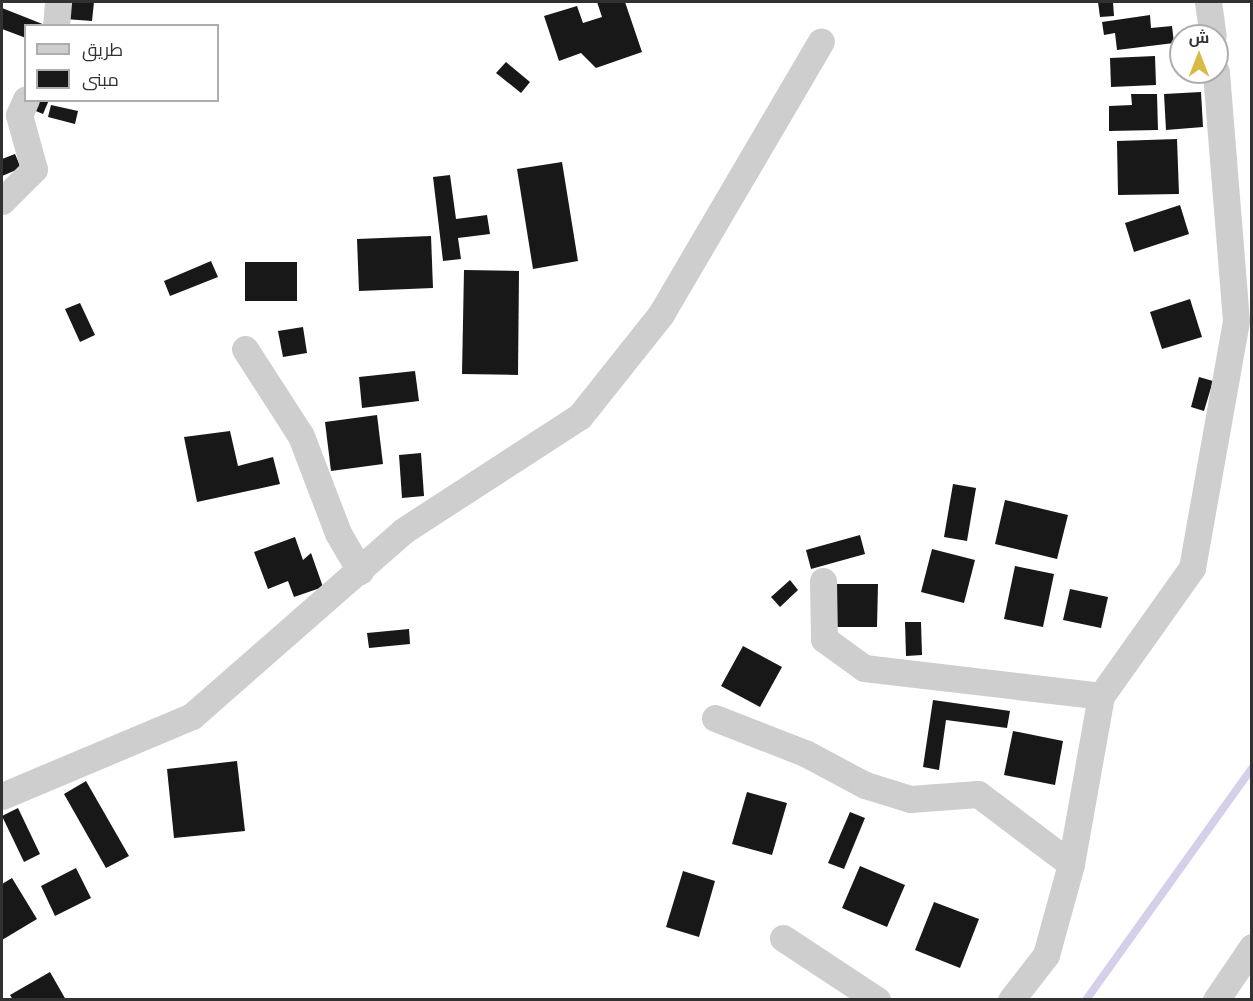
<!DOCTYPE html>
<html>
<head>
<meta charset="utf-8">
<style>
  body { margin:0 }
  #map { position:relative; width:1253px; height:1001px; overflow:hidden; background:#fff; font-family:"Fira Sans",Cairo,sans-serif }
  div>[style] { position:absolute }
  .stream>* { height:8px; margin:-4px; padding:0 4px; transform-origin:4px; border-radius:4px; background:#d6cfea }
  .building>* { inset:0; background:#181818 }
  .minor>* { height:27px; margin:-13.5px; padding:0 13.5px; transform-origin:13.5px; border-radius:13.5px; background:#cecece }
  span { translate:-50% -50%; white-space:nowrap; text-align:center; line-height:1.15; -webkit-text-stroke:6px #fff; paint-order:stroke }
  .frame { position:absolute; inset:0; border:3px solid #313131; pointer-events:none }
  .legend { position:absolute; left:24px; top:24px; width:195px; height:78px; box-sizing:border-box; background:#fff; border:2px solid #adadad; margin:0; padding:8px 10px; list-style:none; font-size:18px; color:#313131 }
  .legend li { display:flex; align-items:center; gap:12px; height:30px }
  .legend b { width:30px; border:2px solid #adadad }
  .north { position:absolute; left:1169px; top:24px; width:60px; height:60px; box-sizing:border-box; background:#fff; border:2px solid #adadad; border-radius:50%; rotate:0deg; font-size:16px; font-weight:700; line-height:24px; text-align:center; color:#313131 }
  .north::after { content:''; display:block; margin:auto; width:21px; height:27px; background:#d7bb44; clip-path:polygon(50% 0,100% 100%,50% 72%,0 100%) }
</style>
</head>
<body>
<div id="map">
  <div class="stream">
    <div style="left:1086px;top:1000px;width:285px;rotate:-54.4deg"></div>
  </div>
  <div class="building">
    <div style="clip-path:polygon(66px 2px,94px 2px,92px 21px,65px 19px)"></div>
    <div style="clip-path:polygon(597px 2px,625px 2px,642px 52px,596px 68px,581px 53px,559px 61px,544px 16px,577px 6px,583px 23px,602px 17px)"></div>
    <div style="clip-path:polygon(1098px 2px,1113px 2px,1114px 16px,1100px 17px)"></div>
    <div style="clip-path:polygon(2px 8px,45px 25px,26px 26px,26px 38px,2px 29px)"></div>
    <div style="clip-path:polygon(1150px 15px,1151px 28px,1172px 26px,1174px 43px,1117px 50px,1115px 33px,1104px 35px,1102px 22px)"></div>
    <div style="clip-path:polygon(1155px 56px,1156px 85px,1111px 87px,1110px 58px)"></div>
    <div style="clip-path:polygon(506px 62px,530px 82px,521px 93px,496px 73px)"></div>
    <div style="clip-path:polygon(1201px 92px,1203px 127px,1166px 130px,1164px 94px)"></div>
    <div style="clip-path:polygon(1131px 94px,1157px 94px,1158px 130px,1109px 131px,1109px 106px,1132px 105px)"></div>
    <div style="clip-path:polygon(34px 100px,49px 100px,43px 114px,31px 109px)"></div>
    <div style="clip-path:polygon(51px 105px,78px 111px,75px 124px,48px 117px)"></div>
    <div style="clip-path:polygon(1177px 139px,1179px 194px,1118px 195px,1117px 141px)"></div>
    <div style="clip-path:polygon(15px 154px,21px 168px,2px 176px,2px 159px)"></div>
    <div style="clip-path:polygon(562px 162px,578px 261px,533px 269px,517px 169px)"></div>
    <div style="clip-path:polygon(450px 175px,456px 219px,487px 215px,490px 234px,458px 238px,461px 259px,443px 261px,433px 177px)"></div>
    <div style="clip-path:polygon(1180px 205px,1189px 234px,1134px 252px,1125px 223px)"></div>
    <div style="clip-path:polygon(431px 236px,433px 288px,359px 291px,357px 239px)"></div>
    <div style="clip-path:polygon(211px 261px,218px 277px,170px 296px,164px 281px)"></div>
    <div style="clip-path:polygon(245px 262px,297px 262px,297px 301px,245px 301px)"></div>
    <div style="clip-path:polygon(464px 270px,519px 271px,518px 375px,462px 374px)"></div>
    <div style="clip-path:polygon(1190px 299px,1202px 337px,1162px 349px,1150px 312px)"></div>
    <div style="clip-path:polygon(80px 303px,95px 335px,80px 342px,65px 309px)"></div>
    <div style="clip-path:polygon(303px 327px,307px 353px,283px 357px,278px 331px)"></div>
    <div style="clip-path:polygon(415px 371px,419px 401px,362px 408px,359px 377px)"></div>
    <div style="clip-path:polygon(1199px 377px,1213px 381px,1204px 411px,1191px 407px)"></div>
    <div style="clip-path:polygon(377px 415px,383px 464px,331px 471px,325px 422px)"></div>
    <div style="clip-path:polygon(230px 431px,238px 466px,273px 457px,280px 484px,197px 502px,184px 437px)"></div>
    <div style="clip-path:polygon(421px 453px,424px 496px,402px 498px,399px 455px)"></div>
    <div style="clip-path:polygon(953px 484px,976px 488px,967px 541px,944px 537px)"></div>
    <div style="clip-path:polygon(1005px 500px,1068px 515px,1057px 559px,995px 544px)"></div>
    <div style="clip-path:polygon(860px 535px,865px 554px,811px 569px,806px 550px)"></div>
    <div style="clip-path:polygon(295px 537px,303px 560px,311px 553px,323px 587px,294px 597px,288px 581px,268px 589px,254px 552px)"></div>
    <div style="clip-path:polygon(932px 549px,975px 560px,964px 603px,921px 592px)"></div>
    <div style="clip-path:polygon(1015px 566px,1054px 574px,1043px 627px,1004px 619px)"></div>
    <div style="clip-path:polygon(790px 580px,798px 590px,780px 607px,771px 597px)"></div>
    <div style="clip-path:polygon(834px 584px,878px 584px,877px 627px,833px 627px)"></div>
    <div style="clip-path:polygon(1070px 589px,1108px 597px,1101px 628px,1063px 620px)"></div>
    <div style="clip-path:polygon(905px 622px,921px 622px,922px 655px,906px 656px)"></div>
    <div style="clip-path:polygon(409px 629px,410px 644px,369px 648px,367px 633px)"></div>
    <div style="clip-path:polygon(743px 646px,782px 667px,760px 707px,721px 686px)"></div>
    <div style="clip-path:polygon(933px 700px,1010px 711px,1007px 728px,946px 720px,939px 770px,923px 767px)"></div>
    <div style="clip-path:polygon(1013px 731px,1063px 741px,1055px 785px,1004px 775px)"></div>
    <div style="clip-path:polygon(237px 761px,245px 831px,174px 838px,167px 769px)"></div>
    <div style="clip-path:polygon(86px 781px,129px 856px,106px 868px,64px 794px)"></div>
    <div style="clip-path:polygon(747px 792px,787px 803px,772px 855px,732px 844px)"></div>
    <div style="clip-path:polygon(18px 808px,40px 854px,24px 862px,2px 816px)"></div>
    <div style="clip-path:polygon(850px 812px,865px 818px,844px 869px,828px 863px)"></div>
    <div style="clip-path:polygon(860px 866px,905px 885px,887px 927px,842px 908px)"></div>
    <div style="clip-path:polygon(76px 868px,91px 898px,55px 916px,41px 886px)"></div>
    <div style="clip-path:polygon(683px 871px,715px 881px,699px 937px,666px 927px)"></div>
    <div style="clip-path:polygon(12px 878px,37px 919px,2px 940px,2px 884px)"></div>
    <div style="clip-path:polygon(934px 902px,979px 919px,960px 968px,915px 950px)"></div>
    <div style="clip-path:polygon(50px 972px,66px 1000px,13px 1000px,10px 995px)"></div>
  </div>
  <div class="minor">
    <div style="left:1208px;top:2px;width:34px;rotate:82deg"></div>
    <div style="left:56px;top:26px;width:24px;rotate:-85deg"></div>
    <div style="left:2px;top:201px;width:45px;rotate:-45deg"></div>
    <div style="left:34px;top:169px;width:56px;rotate:-105.5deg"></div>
    <div style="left:19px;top:115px;width:17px;rotate:-66deg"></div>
    <div style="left:245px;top:349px;width:103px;rotate:57.2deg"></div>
    <div style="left:301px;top:436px;width:104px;rotate:69.1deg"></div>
    <div style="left:338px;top:533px;width:44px;rotate:59.9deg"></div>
    <div style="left:823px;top:581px;width:58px;rotate:89deg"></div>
    <div style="left:824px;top:639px;width:49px;rotate:35.9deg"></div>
    <div style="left:864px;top:668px;width:239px;rotate:6.7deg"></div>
    <div style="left:715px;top:718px;width:97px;rotate:21.3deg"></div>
    <div style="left:805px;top:753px;width:68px;rotate:28.1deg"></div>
    <div style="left:865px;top:785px;width:47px;rotate:17.3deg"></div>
    <div style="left:910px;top:799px;width:68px;rotate:-4.2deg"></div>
    <div style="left:978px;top:794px;width:116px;rotate:37deg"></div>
    <div style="left:2px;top:796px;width:206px;rotate:-22.8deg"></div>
    <div style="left:192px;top:716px;width:281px;rotate:-41.2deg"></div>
    <div style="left:403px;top:531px;width:211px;rotate:-33deg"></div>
    <div style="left:580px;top:416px;width:130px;rotate:-51.5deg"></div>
    <div style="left:661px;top:314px;width:316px;rotate:-59.6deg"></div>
    <div style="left:783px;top:938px;width:113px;rotate:33.4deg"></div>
    <div style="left:1011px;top:1000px;width:57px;rotate:-52.1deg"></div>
    <div style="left:1046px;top:955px;width:94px;rotate:-74.6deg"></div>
    <div style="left:1071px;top:864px;width:171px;rotate:-79.9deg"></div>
    <div style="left:1101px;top:696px;width:157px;rotate:-54.6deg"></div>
    <div style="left:1192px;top:568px;width:251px;rotate:-79.9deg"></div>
    <div style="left:1236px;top:321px;width:250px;rotate:-94.6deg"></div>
    <div style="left:1216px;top:1000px;width:64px;rotate:-55.8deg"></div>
  </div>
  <div class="frame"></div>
  <ul class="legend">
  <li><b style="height:8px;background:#cecece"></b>طريق</li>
  <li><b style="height:16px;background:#181818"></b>مبنى</li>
  </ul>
  <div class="north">ش</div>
</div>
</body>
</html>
